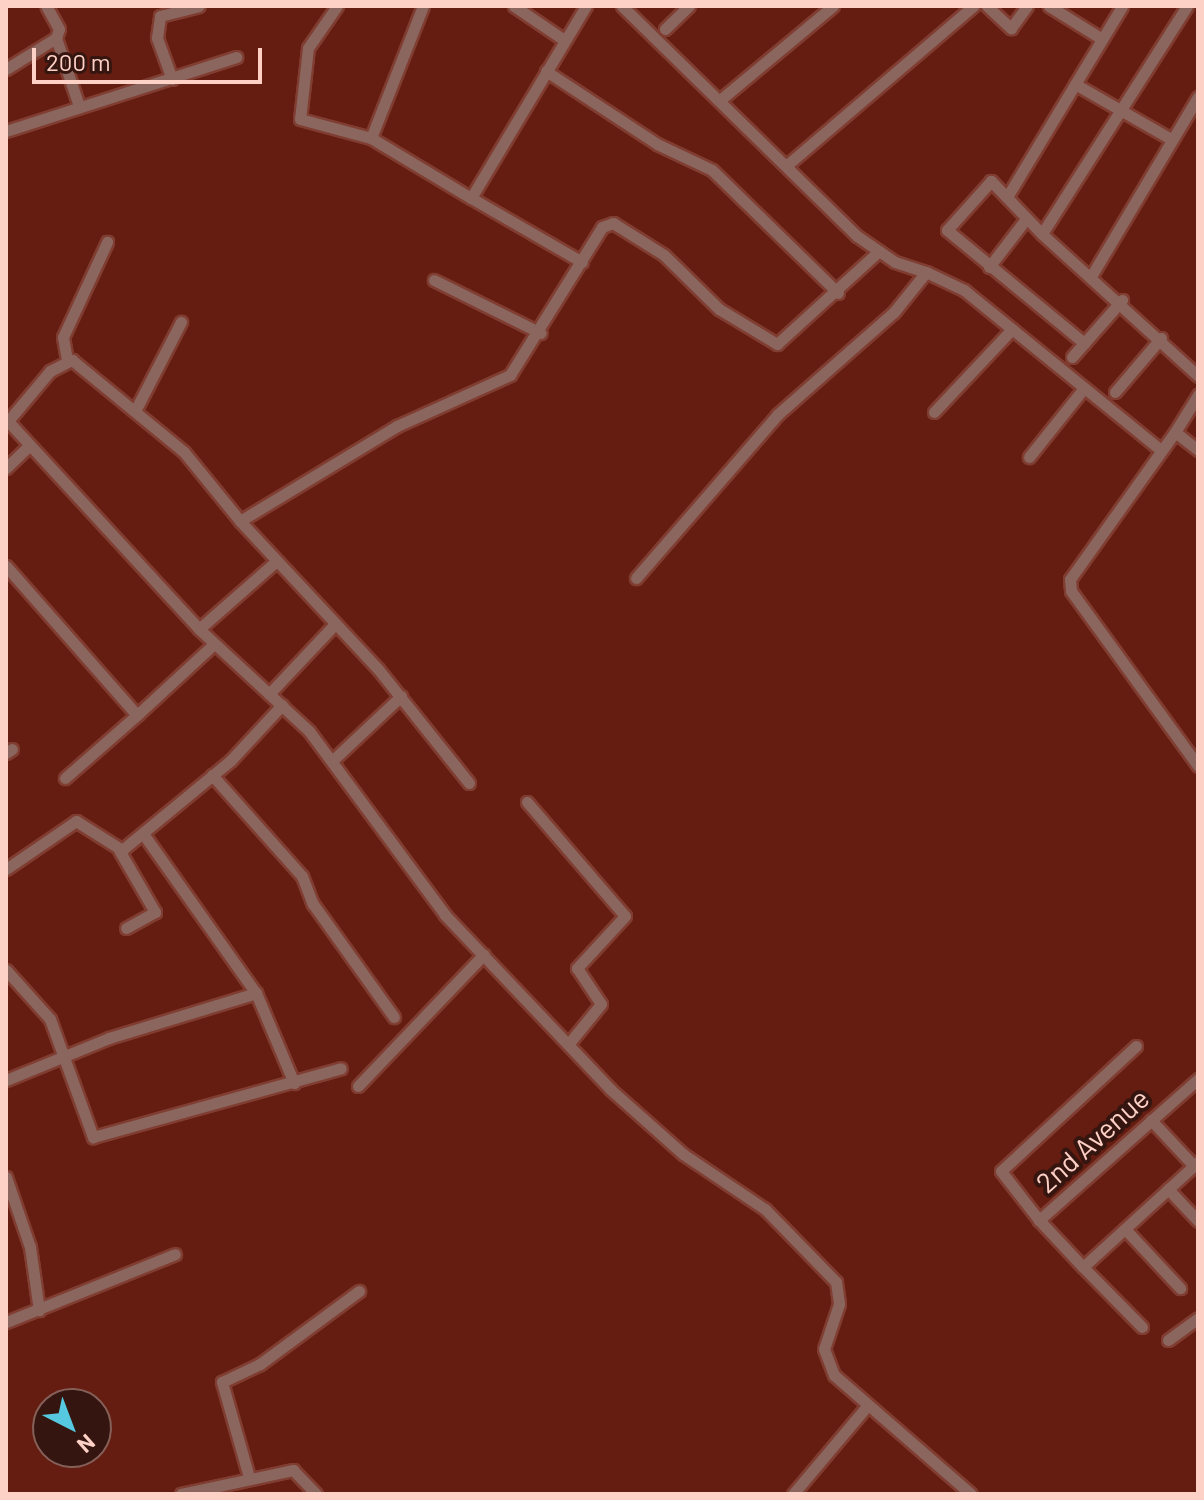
<!DOCTYPE html>
<html>
<head>
<meta charset="utf-8">
<style>
  body { margin:0 }
  #map { position:relative; width:1204px; height:1500px; overflow:hidden; background:#641d10; font-family:Barlow,sans-serif }
  div>[style] { position:absolute }
  .roads { filter:drop-shadow(2px 0 #803d31) drop-shadow(-2px 0 #803d31) drop-shadow(0 2px #803d31) drop-shadow(0 -2px #803d31) }
  .minor>* { height:11px; margin:-5.5px; padding:0 5.5px; transform-origin:5.5px; border-radius:5.5px; background:#8a665f }
  span { translate:-50% -50%; white-space:nowrap; text-align:center; line-height:1.15; -webkit-text-stroke:8px #35150f; paint-order:stroke }
  .street-label { font-size:28px; color:#fed1c7 }
  .frame { position:absolute; inset:0; border:8px solid #fed1c7; pointer-events:none }
  .north { position:absolute; left:32px; top:1388px; width:80px; height:80px; box-sizing:border-box; background:#35150f; border:2px solid #856059; border-radius:50%; rotate:138deg; font-size:22px; font-weight:700; line-height:32px; text-align:center; color:#fed1c7 }
  .north::after { content:''; display:block; margin:auto; width:28px; height:36px; background:#56c9e0; clip-path:polygon(50% 0,100% 100%,50% 72%,0 100%) }
  .scale { position:absolute; left:32px; top:48px; width:230px; height:36px; box-sizing:border-box; border:4px solid #fed1c7; border-top:0; padding-left:10px; font-size:24px; line-height:28px; white-space:nowrap; color:#fed1c7; -webkit-text-stroke:6px #35150f; paint-order:stroke }
</style>
</head>
<body>
<div id="map">
  <div class="roads">
    <div class="minor">
      <div style="left:337px;top:6px;width:51px;rotate:124.6deg"></div>
      <div style="left:308px;top:48px;width:71px;rotate:96.4deg"></div>
      <div style="left:300px;top:119px;width:73px;rotate:15deg"></div>
      <div style="left:371px;top:138px;width:117px;rotate:31deg"></div>
      <div style="left:514px;top:6px;width:60px;rotate:34.2deg"></div>
      <div style="left:622px;top:6px;width:329px;rotate:44.4deg"></div>
      <div style="left:857px;top:236px;width:46px;rotate:34.4deg"></div>
      <div style="left:895px;top:262px;width:33px;rotate:18deg"></div>
      <div style="left:987px;top:6px;width:33px;rotate:43deg"></div>
      <div style="left:1011px;top:28px;width:27px;rotate:-54deg"></div>
      <div style="left:1049px;top:6px;width:62px;rotate:31.9deg"></div>
      <div style="left:1187px;top:6px;width:270px;rotate:122.5deg"></div>
      <div style="left:1042px;top:234px;width:211px;rotate:42.3deg"></div>
      <div style="left:665px;top:29px;width:33px;rotate:-44deg"></div>
      <div style="left:56px;top:38px;width:72px;rotate:71.3deg"></div>
      <div style="left:6px;top:69px;width:59px;rotate:-31.8deg"></div>
      <div style="left:56px;top:38px;width:9px;rotate:-72deg"></div>
      <div style="left:59px;top:29px;width:26px;rotate:-119deg"></div>
      <div style="left:546px;top:71px;width:133px;rotate:33.3deg"></div>
      <div style="left:657px;top:144px;width:61px;rotate:25.3deg"></div>
      <div style="left:712px;top:170px;width:176px;rotate:44.3deg"></div>
      <div style="left:172px;top:79px;width:44px;rotate:-110.1deg"></div>
      <div style="left:157px;top:38px;width:22px;rotate:-82deg"></div>
      <div style="left:160px;top:16px;width:40px;rotate:-14.4deg"></div>
      <div style="left:1075px;top:84px;width:111px;rotate:29.8deg"></div>
      <div style="left:720px;top:100px;width:147px;rotate:-39.8deg"></div>
      <div style="left:6px;top:131px;width:242px;rotate:-17.8deg"></div>
      <div style="left:371px;top:138px;width:142px;rotate:-68.5deg"></div>
      <div style="left:787px;top:165px;width:245px;rotate:-40.5deg"></div>
      <div style="left:1007px;top:197px;width:223px;rotate:-58.9deg"></div>
      <div style="left:1042px;top:234px;width:74px;rotate:-133.9deg"></div>
      <div style="left:991px;top:181px;width:66px;rotate:131.9deg"></div>
      <div style="left:947px;top:230px;width:178px;rotate:39.5deg"></div>
      <div style="left:582px;top:262px;width:128px;rotate:-150deg"></div>
      <div style="left:471px;top:198px;width:224px;rotate:-59.1deg"></div>
      <div style="left:989px;top:267px;width:61px;rotate:-52.4deg"></div>
      <div style="left:1093px;top:273px;width:205px;rotate:-59.2deg"></div>
      <div style="left:434px;top:280px;width:119px;rotate:26.4deg"></div>
      <div style="left:1072px;top:357px;width:76px;rotate:-48.7deg"></div>
      <div style="left:67px;top:360px;width:23px;rotate:-100deg"></div>
      <div style="left:63px;top:337px;width:105px;rotate:-65.1deg"></div>
      <div style="left:1115px;top:392px;width:71px;rotate:-49.6deg"></div>
      <div style="left:136px;top:409px;width:98px;rotate:-62.7deg"></div>
      <div style="left:934px;top:412px;width:114px;rotate:-46.8deg"></div>
      <div style="left:6px;top:419px;width:285px;rotate:47.4deg"></div>
      <div style="left:199px;top:629px;width:150px;rotate:42.8deg"></div>
      <div style="left:309px;top:731px;width:229px;rotate:53.5deg"></div>
      <div style="left:445px;top:915px;width:240px;rotate:46.5deg"></div>
      <div style="left:610px;top:1089px;width:98px;rotate:41.7deg"></div>
      <div style="left:683px;top:1154px;width:99px;rotate:33.9deg"></div>
      <div style="left:765px;top:1209px;width:102px;rotate:45.8deg"></div>
      <div style="left:836px;top:1282px;width:22px;rotate:82deg"></div>
      <div style="left:839px;top:1304px;width:47px;rotate:108.4deg"></div>
      <div style="left:824px;top:1349px;width:28px;rotate:69deg"></div>
      <div style="left:834px;top:1375px;width:181px;rotate:41deg"></div>
      <div style="left:8px;top:421px;width:65px;rotate:-50deg"></div>
      <div style="left:50px;top:371px;width:25px;rotate:-27deg"></div>
      <div style="left:72px;top:360px;width:145px;rotate:39.4deg"></div>
      <div style="left:184px;top:452px;width:89px;rotate:50.9deg"></div>
      <div style="left:1175px;top:432px;width:44px;rotate:-58.1deg"></div>
      <div style="left:1198px;top:450px;width:29px;rotate:-142deg"></div>
      <div style="left:1175px;top:432px;width:181px;rotate:125.5deg"></div>
      <div style="left:1070px;top:579px;width:12px;rotate:85deg"></div>
      <div style="left:1071px;top:591px;width:216px;rotate:54deg"></div>
      <div style="left:1029px;top:457px;width:88px;rotate:-51.4deg"></div>
      <div style="left:6px;top:468px;width:33px;rotate:-44deg"></div>
      <div style="left:6px;top:566px;width:198px;rotate:48.7deg"></div>
      <div style="left:137px;top:715px;width:105px;rotate:-42.7deg"></div>
      <div style="left:636px;top:578px;width:216px;rotate:-49.1deg"></div>
      <div style="left:777px;top:415px;width:156px;rotate:-41.4deg"></div>
      <div style="left:894px;top:312px;width:51px;rotate:-51.3deg"></div>
      <div style="left:926px;top:272px;width:42px;rotate:25.3deg"></div>
      <div style="left:964px;top:290px;width:254px;rotate:39.1deg"></div>
      <div style="left:199px;top:629px;width:98px;rotate:-41.3deg"></div>
      <div style="left:269px;top:694px;width:96px;rotate:-46.7deg"></div>
      <div style="left:6px;top:753px;width:7px;rotate:-34deg"></div>
      <div style="left:334px;top:759px;width:92px;rotate:-43.2deg"></div>
      <div style="left:212px;top:775px;width:135px;rotate:48.3deg"></div>
      <div style="left:302px;top:876px;width:30px;rotate:69deg"></div>
      <div style="left:313px;top:904px;width:139px;rotate:54.4deg"></div>
      <div style="left:65px;top:778px;width:96px;rotate:-41.2deg"></div>
      <div style="left:469px;top:783px;width:146px;rotate:-128.6deg"></div>
      <div style="left:378px;top:669px;width:202px;rotate:-133deg"></div>
      <div style="left:240px;top:521px;width:184px;rotate:-31.2deg"></div>
      <div style="left:397px;top:426px;width:124px;rotate:-24.3deg"></div>
      <div style="left:510px;top:375px;width:174px;rotate:-58.1deg"></div>
      <div style="left:602px;top:227px;width:12px;rotate:-20deg"></div>
      <div style="left:613px;top:223px;width:60px;rotate:32.1deg"></div>
      <div style="left:664px;top:255px;width:77px;rotate:44.5deg"></div>
      <div style="left:719px;top:309px;width:68px;rotate:31.1deg"></div>
      <div style="left:777px;top:344px;width:138px;rotate:-42.4deg"></div>
      <div style="left:527px;top:802px;width:150px;rotate:49.3deg"></div>
      <div style="left:625px;top:916px;width:71px;rotate:132.7deg"></div>
      <div style="left:577px;top:968px;width:43px;rotate:56.3deg"></div>
      <div style="left:601px;top:1004px;width:49px;rotate:129.2deg"></div>
      <div style="left:144px;top:835px;width:194px;rotate:54.7deg"></div>
      <div style="left:256px;top:993px;width:98px;rotate:67.1deg"></div>
      <div style="left:119px;top:850px;width:72px;rotate:59.9deg"></div>
      <div style="left:155px;top:912px;width:33px;rotate:151deg"></div>
      <div style="left:6px;top:869px;width:85px;rotate:-34.4deg"></div>
      <div style="left:76px;top:821px;width:54px;rotate:32.2deg"></div>
      <div style="left:122px;top:850px;width:141px;rotate:-39.5deg"></div>
      <div style="left:231px;top:760px;width:75px;rotate:-47.2deg"></div>
      <div style="left:6px;top:970px;width:66px;rotate:48.1deg"></div>
      <div style="left:50px;top:1019px;width:126px;rotate:70deg"></div>
      <div style="left:93px;top:1137px;width:257px;rotate:-15.5deg"></div>
      <div style="left:1198px;top:1079px;width:213px;rotate:138.4deg"></div>
      <div style="left:1039px;top:1220px;width:64px;rotate:46.9deg"></div>
      <div style="left:1083px;top:1267px;width:156px;rotate:-42.4deg"></div>
      <div style="left:6px;top:1080px;width:111px;rotate:-22.2deg"></div>
      <div style="left:109px;top:1038px;width:154px;rotate:-17deg"></div>
      <div style="left:358px;top:1086px;width:182px;rotate:-46.3deg"></div>
      <div style="left:1151px;top:1120px;width:63px;rotate:46.9deg"></div>
      <div style="left:6px;top:1177px;width:74px;rotate:71.1deg"></div>
      <div style="left:30px;top:1247px;width:64px;rotate:81.9deg"></div>
      <div style="left:1168px;top:1189px;width:44px;rotate:46.8deg"></div>
      <div style="left:1039px;top:1220px;width:62px;rotate:-127.8deg"></div>
      <div style="left:1001px;top:1171px;width:184px;rotate:-42.8deg"></div>
      <div style="left:1125px;top:1229px;width:81px;rotate:47deg"></div>
      <div style="left:1083px;top:1267px;width:84px;rotate:45.5deg"></div>
      <div style="left:6px;top:1322px;width:182px;rotate:-21.9deg"></div>
      <div style="left:1168px;top:1340px;width:37px;rotate:-36deg"></div>
      <div style="left:249px;top:1477px;width:99px;rotate:-105.9deg"></div>
      <div style="left:222px;top:1382px;width:42px;rotate:-25.3deg"></div>
      <div style="left:260px;top:1364px;width:123px;rotate:-36.4deg"></div>
      <div style="left:181px;top:1494px;width:115px;rotate:-12.1deg"></div>
      <div style="left:293px;top:1470px;width:33px;rotate:46deg"></div>
      <div style="left:793px;top:1494px;width:116px;rotate:-49.9deg"></div>
    </div>
  </div>
  <div class="street-label">
    <span style="left:1092px;top:1140px;rotate:-42deg">2nd Avenue</span>
  </div>
  <div class="frame"></div>
  <div class="north">N</div>
  <div class="scale">200 m</div>
</div>
</body>
</html>
